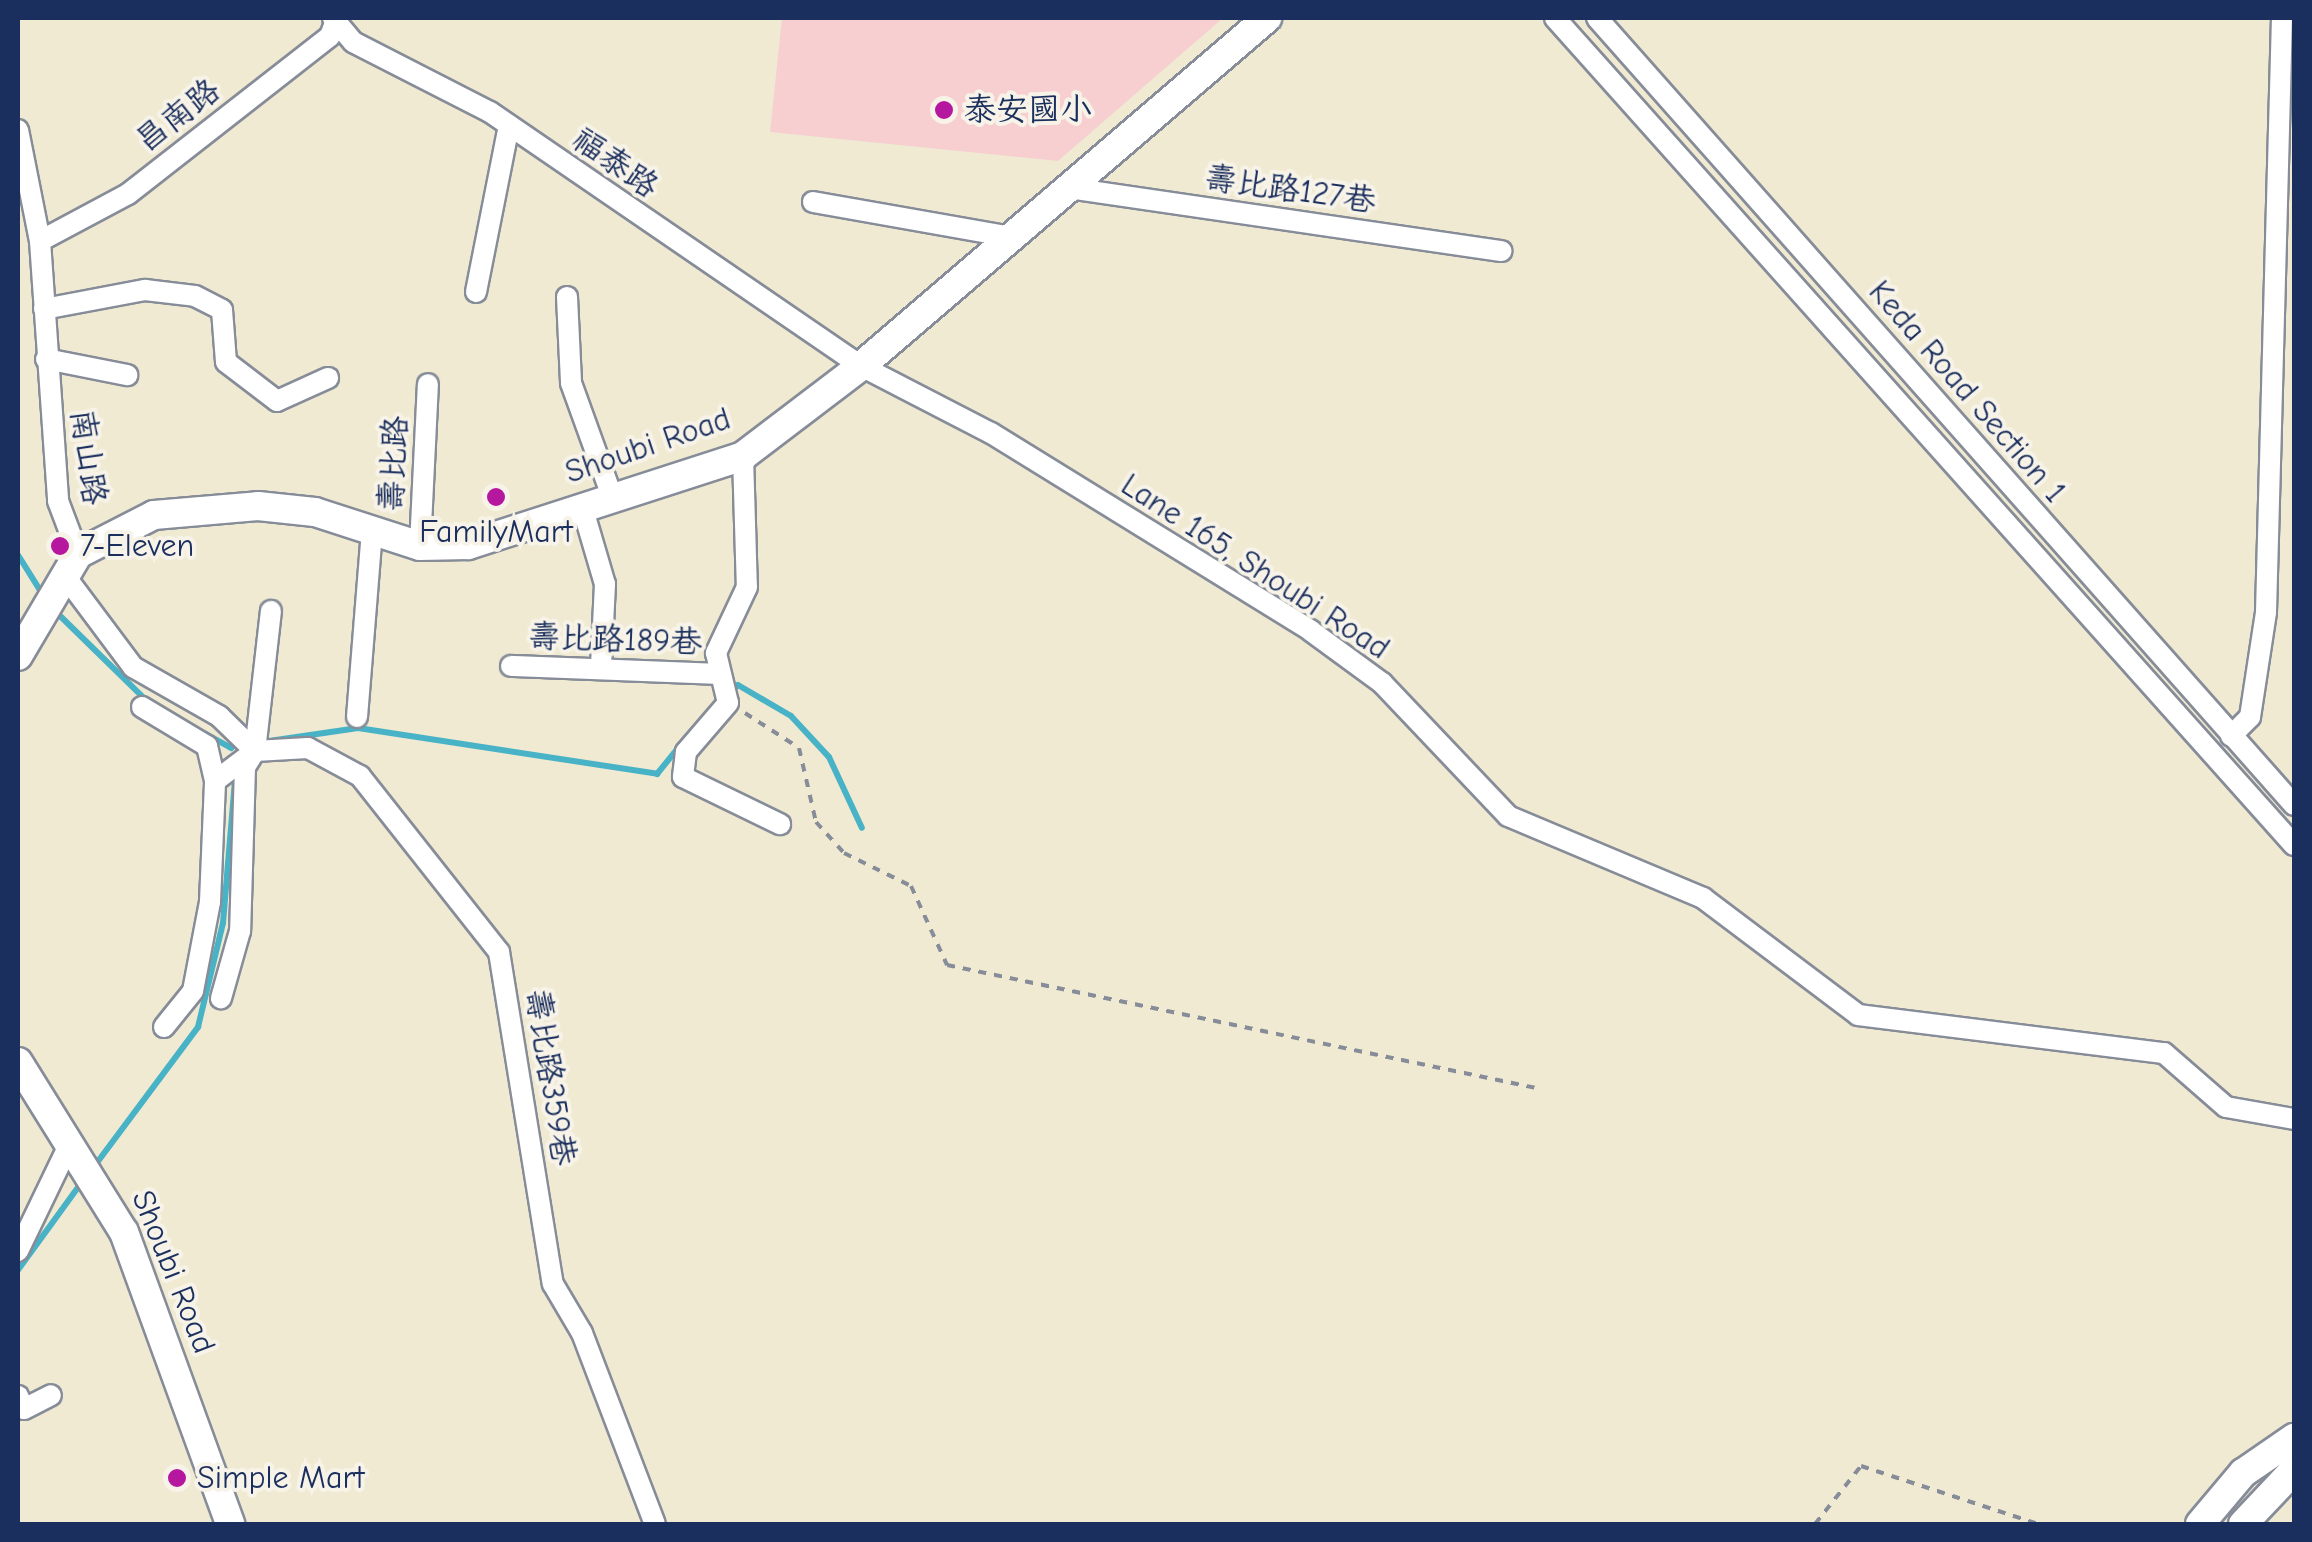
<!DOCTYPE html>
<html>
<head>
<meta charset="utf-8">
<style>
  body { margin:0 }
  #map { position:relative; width:2312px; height:1542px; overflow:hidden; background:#f0ead2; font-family:"Comic Neue","LXGW WenKai TC",sans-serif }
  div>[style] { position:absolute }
  .built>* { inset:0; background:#f7cfd1 }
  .stream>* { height:6px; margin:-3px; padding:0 3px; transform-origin:3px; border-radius:3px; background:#48b2c6 }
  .path>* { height:4px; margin-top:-2px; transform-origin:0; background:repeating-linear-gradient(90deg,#868c98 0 8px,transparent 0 16px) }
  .roads { filter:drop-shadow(2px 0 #868c98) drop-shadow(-2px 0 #868c98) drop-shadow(0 2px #868c98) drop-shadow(0 -2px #868c98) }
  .minor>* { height:20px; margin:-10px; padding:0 10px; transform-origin:10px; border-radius:10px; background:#fff }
  .major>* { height:28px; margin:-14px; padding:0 14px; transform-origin:14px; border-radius:14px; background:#fff }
  .dots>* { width:28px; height:28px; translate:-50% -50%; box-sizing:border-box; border:5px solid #f7f3e8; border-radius:50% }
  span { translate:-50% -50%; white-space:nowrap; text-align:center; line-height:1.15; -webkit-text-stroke:8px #f7f3e8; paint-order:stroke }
  .poi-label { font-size:32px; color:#1b2f5e }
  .left { translate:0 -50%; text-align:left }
  .street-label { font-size:32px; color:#1b2f5e }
  .frame { position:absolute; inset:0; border:20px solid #1b2f5e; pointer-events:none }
</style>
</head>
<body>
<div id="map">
  <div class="built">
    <div style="clip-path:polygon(782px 18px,1223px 18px,1058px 161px,770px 132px)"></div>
  </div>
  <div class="stream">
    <div style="left:18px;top:555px;width:47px;rotate:58deg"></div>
    <div style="left:53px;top:609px;width:132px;rotate:44.4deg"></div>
    <div style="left:728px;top:694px;width:13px;rotate:-42deg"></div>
    <div style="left:738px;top:685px;width:61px;rotate:30.3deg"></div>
    <div style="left:791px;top:716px;width:56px;rotate:47.2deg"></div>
    <div style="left:829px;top:757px;width:78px;rotate:65.1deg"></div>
    <div style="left:206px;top:734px;width:29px;rotate:29deg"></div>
    <div style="left:269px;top:741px;width:90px;rotate:-8.3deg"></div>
    <div style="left:358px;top:728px;width:303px;rotate:8.7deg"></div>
    <div style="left:657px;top:774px;width:40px;rotate:-51deg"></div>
    <div style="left:93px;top:1168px;width:176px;rotate:-53.3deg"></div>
    <div style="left:198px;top:1027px;width:107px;rotate:-76.5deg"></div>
    <div style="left:223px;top:923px;width:144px;rotate:-85.2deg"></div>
    <div style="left:18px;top:1270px;width:109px;rotate:-54deg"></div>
  </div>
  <div class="path">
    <div style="left:745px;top:713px;width:64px;rotate:32.9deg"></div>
    <div style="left:799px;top:748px;width:76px;rotate:77.1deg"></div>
    <div style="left:816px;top:822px;width:42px;rotate:47.9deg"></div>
    <div style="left:844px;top:853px;width:75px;rotate:26.2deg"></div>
    <div style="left:911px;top:886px;width:87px;rotate:65.5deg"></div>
    <div style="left:947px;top:965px;width:607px;rotate:11.79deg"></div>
    <div style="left:1815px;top:1524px;width:74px;rotate:-51.6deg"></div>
    <div style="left:1861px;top:1466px;width:186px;rotate:18.1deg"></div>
  </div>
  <div class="roads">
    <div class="minor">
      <div style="left:333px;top:18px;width:31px;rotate:50deg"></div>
      <div style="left:353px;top:42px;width:154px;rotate:27.1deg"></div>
      <div style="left:490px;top:112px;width:450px;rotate:34.4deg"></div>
      <div style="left:861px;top:366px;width:146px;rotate:27.3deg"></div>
      <div style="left:991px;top:433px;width:376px;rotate:31.7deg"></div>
      <div style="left:1311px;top:631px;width:88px;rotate:36.2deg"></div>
      <div style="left:1382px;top:683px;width:183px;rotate:46.5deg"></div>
      <div style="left:1508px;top:816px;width:212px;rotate:22.8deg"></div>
      <div style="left:1703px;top:898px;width:194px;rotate:37deg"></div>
      <div style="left:1858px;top:1015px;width:308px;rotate:7.1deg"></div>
      <div style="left:2164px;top:1053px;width:82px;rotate:41.1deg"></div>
      <div style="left:2226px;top:1107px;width:69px;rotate:10deg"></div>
      <div style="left:1555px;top:18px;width:1109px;rotate:48.22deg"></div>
      <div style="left:1597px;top:18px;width:1051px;rotate:48.47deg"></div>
      <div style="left:18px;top:130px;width:113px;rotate:78.8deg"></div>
      <div style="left:40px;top:241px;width:261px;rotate:86deg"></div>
      <div style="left:58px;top:501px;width:57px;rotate:69.3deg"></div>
      <div style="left:1069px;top:188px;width:437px;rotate:8.3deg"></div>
      <div style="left:813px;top:202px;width:202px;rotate:10deg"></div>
      <div style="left:40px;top:241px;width:100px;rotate:-28.1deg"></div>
      <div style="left:128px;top:194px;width:256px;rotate:-38deg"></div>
      <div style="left:330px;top:36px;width:19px;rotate:-69deg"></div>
      <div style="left:476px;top:292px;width:170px;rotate:-78.8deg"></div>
      <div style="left:567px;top:297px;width:86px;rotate:87.3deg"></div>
      <div style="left:571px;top:383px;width:120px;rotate:70.1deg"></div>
      <div style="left:44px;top:309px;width:103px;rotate:-10.7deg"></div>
      <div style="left:145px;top:290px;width:50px;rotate:6.8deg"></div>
      <div style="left:195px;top:296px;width:30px;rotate:27deg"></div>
      <div style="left:222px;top:310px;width:52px;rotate:85.6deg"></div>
      <div style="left:226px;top:362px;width:64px;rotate:37.4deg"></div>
      <div style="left:277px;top:401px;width:56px;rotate:-24.3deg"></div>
      <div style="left:46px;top:359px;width:83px;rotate:11.2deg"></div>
      <div style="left:743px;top:456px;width:131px;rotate:88.3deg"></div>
      <div style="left:747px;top:587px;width:73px;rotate:115.2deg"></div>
      <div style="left:716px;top:653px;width:51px;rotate:76.5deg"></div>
      <div style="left:728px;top:703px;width:65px;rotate:130.6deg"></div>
      <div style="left:686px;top:752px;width:25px;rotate:97deg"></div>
      <div style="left:683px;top:777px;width:108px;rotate:25.9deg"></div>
      <div style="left:582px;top:506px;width:81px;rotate:73.6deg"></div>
      <div style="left:605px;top:584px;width:82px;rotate:92.8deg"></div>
      <div style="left:420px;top:546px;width:162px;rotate:-87.2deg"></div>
      <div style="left:65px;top:576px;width:114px;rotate:53.2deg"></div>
      <div style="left:133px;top:667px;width:99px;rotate:29.7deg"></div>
      <div style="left:219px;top:716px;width:50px;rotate:44.2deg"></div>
      <div style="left:255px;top:751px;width:19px;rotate:122deg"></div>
      <div style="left:245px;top:767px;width:164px;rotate:91.7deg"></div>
      <div style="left:240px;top:931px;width:70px;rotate:105.8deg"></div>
      <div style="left:511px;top:666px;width:206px;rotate:2.2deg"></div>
      <div style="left:142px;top:707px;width:76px;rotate:31deg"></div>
      <div style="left:207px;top:746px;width:36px;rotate:77deg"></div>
      <div style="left:357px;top:717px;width:187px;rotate:-85.4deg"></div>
      <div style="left:2231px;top:736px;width:27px;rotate:-45deg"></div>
      <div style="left:2250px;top:717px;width:106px;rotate:-81.3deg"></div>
      <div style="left:2266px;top:612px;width:594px;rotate:-88.46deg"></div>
      <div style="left:255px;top:751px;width:141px;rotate:-83.5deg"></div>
      <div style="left:164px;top:1027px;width:46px;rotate:-51.1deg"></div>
      <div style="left:193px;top:991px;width:91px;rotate:-79.2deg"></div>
      <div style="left:210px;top:902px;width:121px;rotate:-87.6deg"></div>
      <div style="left:215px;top:781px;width:50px;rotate:-36.9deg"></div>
      <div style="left:255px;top:751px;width:53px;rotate:-3.2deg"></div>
      <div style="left:308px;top:748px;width:59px;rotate:28.3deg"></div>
      <div style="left:360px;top:776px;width:224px;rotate:51.7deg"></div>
      <div style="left:499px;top:952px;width:336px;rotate:80.8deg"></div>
      <div style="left:553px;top:1284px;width:57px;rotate:59.4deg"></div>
      <div style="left:582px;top:1333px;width:204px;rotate:69.1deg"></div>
      <div style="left:18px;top:1251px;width:122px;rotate:-64.3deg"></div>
      <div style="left:18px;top:1396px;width:14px;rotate:65deg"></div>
      <div style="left:24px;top:1409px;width:30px;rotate:-27deg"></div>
    </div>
    <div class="major">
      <div style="left:18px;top:656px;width:118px;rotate:-59.5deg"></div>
      <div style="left:78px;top:554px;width:85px;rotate:-27.2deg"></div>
      <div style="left:154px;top:515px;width:104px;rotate:-4.9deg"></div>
      <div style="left:258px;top:506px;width:57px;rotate:6deg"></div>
      <div style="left:315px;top:512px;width:110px;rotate:17.9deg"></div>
      <div style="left:420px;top:546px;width:48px;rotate:-1.2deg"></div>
      <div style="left:468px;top:545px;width:289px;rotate:-17.9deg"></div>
      <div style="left:743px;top:456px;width:148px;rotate:-37.3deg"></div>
      <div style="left:861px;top:366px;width:535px;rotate:-40.6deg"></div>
      <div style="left:18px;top:1062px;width:200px;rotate:58.1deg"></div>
      <div style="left:124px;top:1232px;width:311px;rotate:70deg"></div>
      <div style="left:2200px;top:1524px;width:67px;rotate:-49.9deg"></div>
      <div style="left:2243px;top:1473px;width:62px;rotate:-34.5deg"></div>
      <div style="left:2243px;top:1524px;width:74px;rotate:-46.6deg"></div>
    </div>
  </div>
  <div class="dots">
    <div style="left:944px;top:110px;background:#b5179e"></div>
    <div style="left:496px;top:497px;background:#b5179e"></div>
    <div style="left:60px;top:546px;background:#b5179e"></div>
    <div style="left:177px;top:1478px;background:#b5179e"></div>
  </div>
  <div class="poi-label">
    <span class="left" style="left:964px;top:110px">泰安國小</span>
    <span style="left:496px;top:532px">FamilyMart</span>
    <span class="left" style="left:80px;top:546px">7-Eleven</span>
    <span class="left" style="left:197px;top:1478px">Simple Mart</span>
  </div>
  <div class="street-label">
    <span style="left:178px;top:116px;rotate:-38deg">昌南路</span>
    <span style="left:615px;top:163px;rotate:35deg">福泰路</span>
    <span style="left:1290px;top:190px;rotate:8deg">壽比路127巷</span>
    <span style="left:1967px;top:392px;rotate:49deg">Keda Road Section 1</span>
    <span style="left:648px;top:446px;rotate:-19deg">Shoubi Road</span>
    <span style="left:88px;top:457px;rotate:82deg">南山路</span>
    <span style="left:394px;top:464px;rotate:-87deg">壽比路</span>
    <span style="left:1255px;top:567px;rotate:33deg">Lane 165, Shoubi Road</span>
    <span style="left:615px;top:640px;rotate:2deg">壽比路189巷</span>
    <span style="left:550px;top:1077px;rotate:81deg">壽比路359巷</span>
    <span style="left:173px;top:1272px;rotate:68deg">Shoubi Road</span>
  </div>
  <div class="frame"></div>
</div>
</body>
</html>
